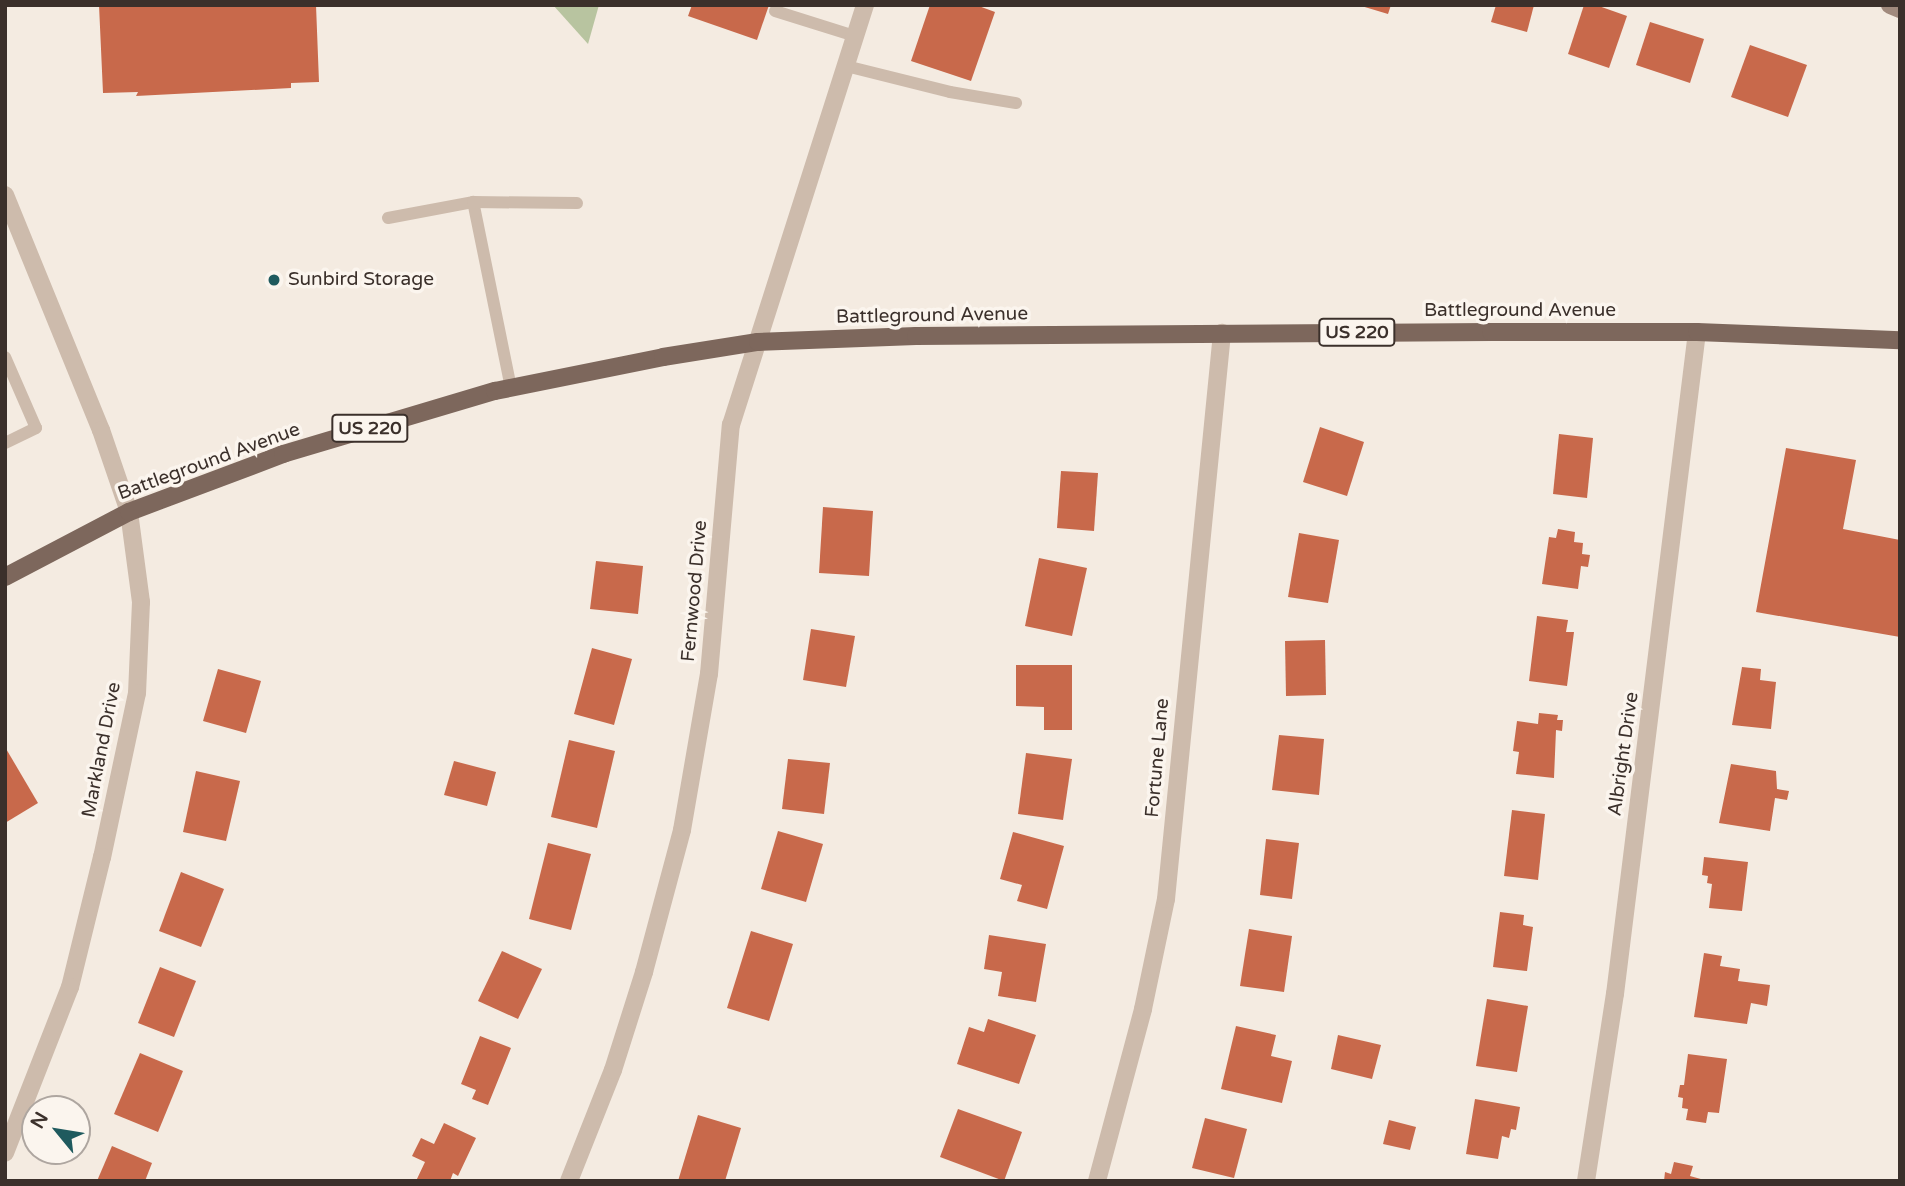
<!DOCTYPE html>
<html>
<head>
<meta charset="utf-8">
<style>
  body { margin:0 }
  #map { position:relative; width:1905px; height:1186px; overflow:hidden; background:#f4ebe1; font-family:"Varela Round",sans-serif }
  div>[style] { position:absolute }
  .green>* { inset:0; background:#b8c4a0 }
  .building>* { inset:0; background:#c8694b }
  .lane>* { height:12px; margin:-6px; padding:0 6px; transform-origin:6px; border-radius:6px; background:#cdbbac }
  .street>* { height:18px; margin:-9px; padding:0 9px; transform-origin:9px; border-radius:9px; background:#cdbbac }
  .secondary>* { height:18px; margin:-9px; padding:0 9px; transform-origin:9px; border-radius:9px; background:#a18a7d }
  .primary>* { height:18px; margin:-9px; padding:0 9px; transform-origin:9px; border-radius:9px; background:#7d675c }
  .dots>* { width:19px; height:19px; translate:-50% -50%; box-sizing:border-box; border:4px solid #fbf5ee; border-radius:50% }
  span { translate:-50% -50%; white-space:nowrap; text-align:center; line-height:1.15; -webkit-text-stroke:7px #fbf5ee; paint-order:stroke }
  .shield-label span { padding:2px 5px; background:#fbf5ee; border:2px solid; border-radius:5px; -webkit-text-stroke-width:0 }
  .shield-label { font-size:18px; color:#3b302b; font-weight:700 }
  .poi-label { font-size:19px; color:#3b302b }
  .left { translate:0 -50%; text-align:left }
  .street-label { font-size:19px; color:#3b302b }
  .frame { position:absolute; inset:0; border:7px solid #3b302b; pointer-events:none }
  .north { position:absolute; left:21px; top:1095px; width:70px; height:70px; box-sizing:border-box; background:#fbf5ee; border:2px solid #aea6a0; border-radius:50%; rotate:300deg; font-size:19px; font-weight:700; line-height:28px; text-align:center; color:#3b302b }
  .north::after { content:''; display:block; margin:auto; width:24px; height:32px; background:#1f5a5e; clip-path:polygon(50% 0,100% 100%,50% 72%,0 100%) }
</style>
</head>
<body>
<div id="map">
  <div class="green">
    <div style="clip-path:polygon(553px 5px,599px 5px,588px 44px)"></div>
  </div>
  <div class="building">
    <div style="clip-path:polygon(99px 5px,316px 5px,319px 82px,291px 83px,291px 88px,136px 96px,138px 92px,103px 93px)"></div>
    <div style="clip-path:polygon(692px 5px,769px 5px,757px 40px,688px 16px)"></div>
    <div style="clip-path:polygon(930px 5px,976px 5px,995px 12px,971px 81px,911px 61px)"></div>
    <div style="clip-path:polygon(1358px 5px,1391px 5px,1388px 14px)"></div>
    <div style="clip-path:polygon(1496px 5px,1534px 5px,1527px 32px,1491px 22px)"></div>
    <div style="clip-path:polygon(1584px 5px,1596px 5px,1627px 16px,1609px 68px,1568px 54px)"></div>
    <div style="clip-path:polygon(1650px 22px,1704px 39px,1690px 83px,1636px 65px)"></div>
    <div style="clip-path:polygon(1750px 45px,1807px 65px,1788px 117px,1731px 97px)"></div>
    <div style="clip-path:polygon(1320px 427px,1364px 442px,1347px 496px,1303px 482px)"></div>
    <div style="clip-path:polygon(1559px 434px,1593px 438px,1587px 498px,1553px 494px)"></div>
    <div style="clip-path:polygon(1786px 448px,1856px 460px,1843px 529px,1900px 540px,1900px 637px,1756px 612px)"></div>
    <div style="clip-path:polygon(1061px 471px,1098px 473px,1094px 531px,1057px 528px)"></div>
    <div style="clip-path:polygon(823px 507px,873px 511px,869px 576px,819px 573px)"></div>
    <div style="clip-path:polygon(1558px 529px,1575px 532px,1574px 542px,1583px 543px,1582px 554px,1590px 555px,1588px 567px,1581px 566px,1578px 589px,1542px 584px,1549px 537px,1556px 538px)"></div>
    <div style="clip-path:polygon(1299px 533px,1339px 540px,1328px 603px,1288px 597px)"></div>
    <div style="clip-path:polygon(1039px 558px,1087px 568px,1072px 636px,1025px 626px)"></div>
    <div style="clip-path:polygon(596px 561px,643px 566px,638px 614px,590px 609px)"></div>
    <div style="clip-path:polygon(1537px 616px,1568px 620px,1566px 632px,1574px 632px,1567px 686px,1529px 681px)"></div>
    <div style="clip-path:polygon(811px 629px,855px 636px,846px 687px,803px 680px)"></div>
    <div style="clip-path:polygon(1325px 640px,1326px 695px,1286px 696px,1285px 641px)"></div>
    <div style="clip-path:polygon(592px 648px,632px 659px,614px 725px,574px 714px)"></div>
    <div style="clip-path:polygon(1016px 665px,1072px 665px,1072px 730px,1044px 730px,1044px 707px,1016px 706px)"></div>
    <div style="clip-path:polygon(1742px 667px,1761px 669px,1760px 680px,1776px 682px,1771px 729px,1732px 725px)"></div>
    <div style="clip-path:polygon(218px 669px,261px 681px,246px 733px,203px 721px)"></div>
    <div style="clip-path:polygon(1539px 713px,1558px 715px,1557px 720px,1563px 720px,1562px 731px,1556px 730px,1554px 778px,1516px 774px,1519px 752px,1513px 751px,1517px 721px,1538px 724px)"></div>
    <div style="clip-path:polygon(1279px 735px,1324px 739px,1319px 795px,1272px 790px)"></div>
    <div style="clip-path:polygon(569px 740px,615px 751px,597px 828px,551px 817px)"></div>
    <div style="clip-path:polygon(5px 747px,38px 803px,5px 823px)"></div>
    <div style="clip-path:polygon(1026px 753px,1072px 759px,1063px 820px,1018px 814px)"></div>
    <div style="clip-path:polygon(788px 759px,830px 763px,824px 814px,782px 809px)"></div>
    <div style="clip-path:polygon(454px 761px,496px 772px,487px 806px,444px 795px)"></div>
    <div style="clip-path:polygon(1731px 764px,1776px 771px,1777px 789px,1789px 791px,1787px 800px,1775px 798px,1770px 831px,1719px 823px)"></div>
    <div style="clip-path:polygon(196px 771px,240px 781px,226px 841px,183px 832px)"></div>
    <div style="clip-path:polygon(1512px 810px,1545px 814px,1538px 880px,1504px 876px)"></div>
    <div style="clip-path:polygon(778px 831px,823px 844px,806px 902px,761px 889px)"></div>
    <div style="clip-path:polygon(1013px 832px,1064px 846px,1047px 909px,1017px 901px,1022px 885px,1000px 879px)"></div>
    <div style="clip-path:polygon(1266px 839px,1299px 843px,1292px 899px,1260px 895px)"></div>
    <div style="clip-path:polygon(548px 843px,591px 854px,571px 930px,529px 919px)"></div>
    <div style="clip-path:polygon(1704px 857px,1748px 862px,1742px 911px,1709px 908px,1712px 884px,1707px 883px,1708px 876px,1702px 875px)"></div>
    <div style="clip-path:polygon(181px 872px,224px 889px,201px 947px,159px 931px)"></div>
    <div style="clip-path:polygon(1500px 912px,1524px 915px,1523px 925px,1533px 927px,1527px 971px,1493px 967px)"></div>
    <div style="clip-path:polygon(1249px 929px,1292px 936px,1284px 992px,1240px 986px)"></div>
    <div style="clip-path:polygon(751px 931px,793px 944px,769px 1021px,727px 1008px)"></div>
    <div style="clip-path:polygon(989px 935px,1046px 944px,1036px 1002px,998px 996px,1002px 972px,984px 969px)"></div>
    <div style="clip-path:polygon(502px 951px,542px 969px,518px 1019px,478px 1001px)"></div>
    <div style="clip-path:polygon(1704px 953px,1722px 956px,1720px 966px,1740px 969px,1738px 981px,1770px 985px,1767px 1006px,1751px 1003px,1747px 1024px,1694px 1017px)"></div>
    <div style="clip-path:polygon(160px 967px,196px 981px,174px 1037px,138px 1023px)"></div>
    <div style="clip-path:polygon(1487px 999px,1528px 1006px,1517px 1072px,1476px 1066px)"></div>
    <div style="clip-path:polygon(988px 1019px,1036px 1035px,1019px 1084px,957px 1064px,969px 1027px,984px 1032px)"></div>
    <div style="clip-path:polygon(1236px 1026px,1276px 1035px,1271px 1056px,1292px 1061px,1282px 1103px,1221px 1089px)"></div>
    <div style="clip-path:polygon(1338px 1035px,1381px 1045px,1372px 1079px,1331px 1069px)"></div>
    <div style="clip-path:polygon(480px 1036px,511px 1048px,488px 1105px,472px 1099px,476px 1090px,461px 1084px)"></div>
    <div style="clip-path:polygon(140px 1053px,183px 1071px,158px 1132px,114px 1114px)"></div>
    <div style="clip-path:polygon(1688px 1054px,1727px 1059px,1719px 1113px,1708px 1112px,1706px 1123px,1686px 1120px,1688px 1109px,1682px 1108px,1683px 1098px,1678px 1097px,1680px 1085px,1684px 1085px)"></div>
    <div style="clip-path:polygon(1475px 1099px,1520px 1107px,1516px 1130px,1511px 1129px,1509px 1138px,1502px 1136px,1498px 1159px,1466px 1154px)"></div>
    <div style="clip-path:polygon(958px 1109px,1022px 1132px,1004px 1181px,940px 1157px)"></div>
    <div style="clip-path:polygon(698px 1115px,741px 1128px,725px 1181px,678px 1181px)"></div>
    <div style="clip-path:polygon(1205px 1118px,1247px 1129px,1234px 1178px,1192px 1168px)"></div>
    <div style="clip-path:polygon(1389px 1120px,1416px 1127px,1410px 1150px,1383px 1144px)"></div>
    <div style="clip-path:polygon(444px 1123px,476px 1138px,458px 1176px,453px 1173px,450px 1181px,416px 1181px,425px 1162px,412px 1156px,421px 1138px,434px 1144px)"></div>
    <div style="clip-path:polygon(112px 1146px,152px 1163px,145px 1181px,97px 1181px)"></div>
    <div style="clip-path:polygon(1674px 1162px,1693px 1166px,1690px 1176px,1708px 1181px,1664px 1181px,1665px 1172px,1671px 1174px)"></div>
  </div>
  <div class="lane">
    <div style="left:775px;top:11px;width:84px;rotate:17.4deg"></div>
    <div style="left:846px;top:66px;width:107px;rotate:14deg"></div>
    <div style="left:950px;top:92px;width:67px;rotate:9.5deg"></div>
    <div style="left:388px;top:218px;width:86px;rotate:-10.7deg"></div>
    <div style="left:5px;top:357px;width:77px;rotate:66.4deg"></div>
    <div style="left:36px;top:428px;width:34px;rotate:154deg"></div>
    <div style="left:511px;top:388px;width:190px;rotate:-101.5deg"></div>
    <div style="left:473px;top:202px;width:104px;rotate:0.6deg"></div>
  </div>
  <div class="street">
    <div style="left:5px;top:195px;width:254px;rotate:67.8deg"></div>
    <div style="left:101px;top:430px;width:87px;rotate:71.1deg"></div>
    <div style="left:129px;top:512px;width:91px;rotate:82.4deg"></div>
    <div style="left:141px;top:602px;width:91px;rotate:92.5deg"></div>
    <div style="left:137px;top:693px;width:168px;rotate:102deg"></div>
    <div style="left:102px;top:857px;width:134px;rotate:103.8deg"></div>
    <div style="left:70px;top:987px;width:178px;rotate:111.4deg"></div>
    <div style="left:569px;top:1181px;width:119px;rotate:-68.4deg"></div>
    <div style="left:613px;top:1070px;width:103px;rotate:-72.4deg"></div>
    <div style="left:644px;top:972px;width:147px;rotate:-75deg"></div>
    <div style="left:682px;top:830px;width:158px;rotate:-80.2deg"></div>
    <div style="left:709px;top:674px;width:250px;rotate:-85deg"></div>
    <div style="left:731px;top:425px;width:441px;rotate:-72.3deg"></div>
    <div style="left:1097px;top:1181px;width:178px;rotate:-75deg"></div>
    <div style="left:1143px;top:1009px;width:112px;rotate:-78.2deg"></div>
    <div style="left:1166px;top:899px;width:569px;rotate:-84.35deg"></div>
    <div style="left:1586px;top:1181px;width:189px;rotate:-81.2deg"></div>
    <div style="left:1615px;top:994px;width:667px;rotate:-82.94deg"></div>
  </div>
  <div class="secondary">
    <div style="left:1890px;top:5px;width:11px;rotate:22deg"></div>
  </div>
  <div class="primary">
    <div style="left:5px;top:577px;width:140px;rotate:-27.7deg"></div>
    <div style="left:129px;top:512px;width:165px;rotate:-20.6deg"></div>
    <div style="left:283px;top:454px;width:221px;rotate:-16.6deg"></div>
    <div style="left:495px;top:391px;width:171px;rotate:-11.4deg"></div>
    <div style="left:663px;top:357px;width:96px;rotate:-9deg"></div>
    <div style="left:758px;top:342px;width:158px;rotate:-2.2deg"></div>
    <div style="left:916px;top:336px;width:575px;rotate:-0.4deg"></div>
    <div style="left:1491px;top:332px;width:206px"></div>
    <div style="left:1697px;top:332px;width:203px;rotate:2.3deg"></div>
  </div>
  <div class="dots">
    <div style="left:274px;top:280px;background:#1f5a5e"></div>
  </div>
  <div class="shield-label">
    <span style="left:1357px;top:332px">US 220</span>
    <span style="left:370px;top:428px">US 220</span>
  </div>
  <div class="poi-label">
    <span class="left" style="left:288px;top:280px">Sunbird Storage</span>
  </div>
  <div class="street-label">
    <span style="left:1520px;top:311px">Battleground Avenue</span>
    <span style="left:932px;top:316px;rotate:-1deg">Battleground Avenue</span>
    <span style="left:209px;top:462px;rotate:-20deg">Battleground Avenue</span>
    <span style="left:695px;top:591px;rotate:-85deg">Fernwood Drive</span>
    <span style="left:102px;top:750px;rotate:-79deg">Markland Drive</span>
    <span style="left:1624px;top:754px;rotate:-82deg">Albright Drive</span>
    <span style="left:1158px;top:758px;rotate:-85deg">Fortune Lane</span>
  </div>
  <div class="frame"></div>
  <div class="north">N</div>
</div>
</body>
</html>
